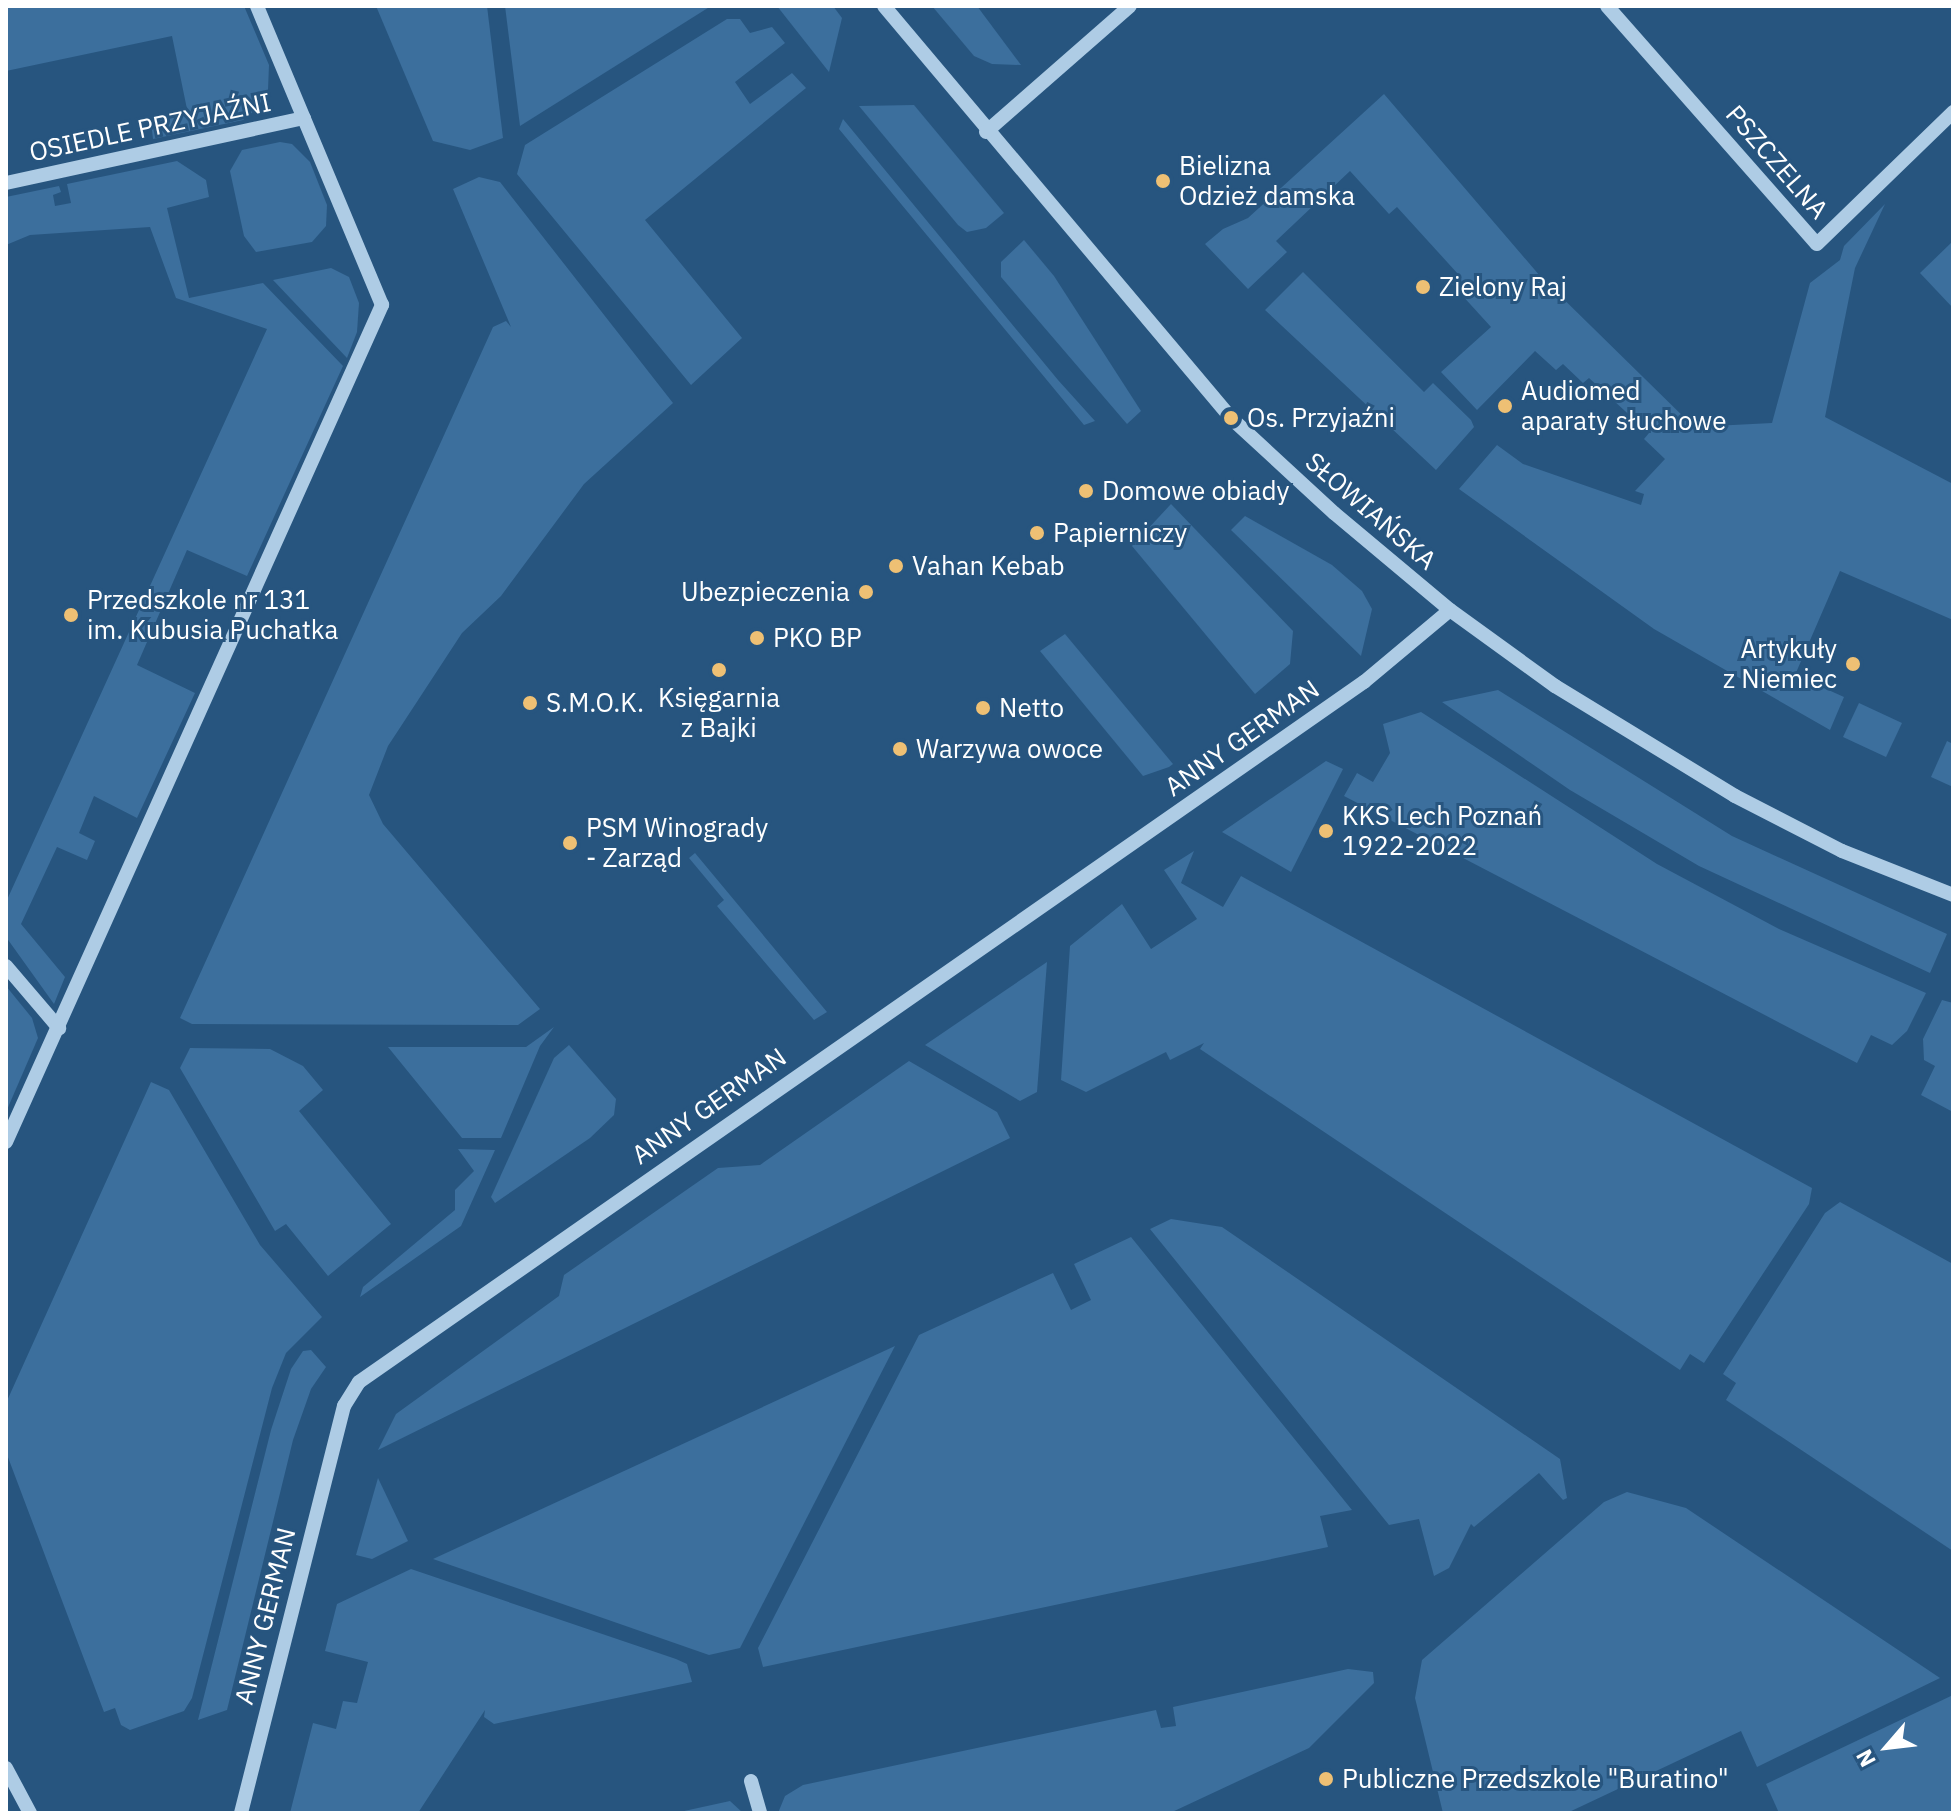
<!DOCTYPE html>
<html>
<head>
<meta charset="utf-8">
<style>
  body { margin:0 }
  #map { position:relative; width:1959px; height:1819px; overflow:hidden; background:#27557f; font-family:"IBM Plex Sans",sans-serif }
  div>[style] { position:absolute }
  .green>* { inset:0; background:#3c6f9d }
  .minor>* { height:14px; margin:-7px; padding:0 7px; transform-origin:7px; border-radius:7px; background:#aecce5 }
  .dots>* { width:22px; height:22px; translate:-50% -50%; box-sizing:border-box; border:4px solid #27557f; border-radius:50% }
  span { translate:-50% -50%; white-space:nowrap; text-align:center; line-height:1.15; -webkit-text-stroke:6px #27557f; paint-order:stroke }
  .street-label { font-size:26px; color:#fff }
  .poi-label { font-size:26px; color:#fff }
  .left { translate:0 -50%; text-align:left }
  .right { translate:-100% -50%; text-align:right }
  .frame { position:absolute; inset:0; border:8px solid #fff; pointer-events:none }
  .north { position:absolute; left:1847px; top:1707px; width:80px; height:80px; -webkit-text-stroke:6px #27557f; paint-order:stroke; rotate:242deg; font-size:22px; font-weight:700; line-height:32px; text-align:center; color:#fff }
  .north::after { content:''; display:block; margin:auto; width:28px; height:36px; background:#fff; clip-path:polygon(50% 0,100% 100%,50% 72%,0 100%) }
</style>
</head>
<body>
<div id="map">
  <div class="green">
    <div style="clip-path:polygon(6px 6px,244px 6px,269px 65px,268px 90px,258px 108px,243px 120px,153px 139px,151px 122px,188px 114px,172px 36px,6px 71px)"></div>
    <div style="clip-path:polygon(376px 6px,487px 6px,503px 138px,470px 150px,433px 141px)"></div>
    <div style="clip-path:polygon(505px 6px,711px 6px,520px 126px)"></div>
    <div style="clip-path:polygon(777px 6px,833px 6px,842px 18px,829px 72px)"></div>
    <div style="clip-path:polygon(932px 6px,977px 6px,1021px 65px,992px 64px,974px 56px)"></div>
    <div style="clip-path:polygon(727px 19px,740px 19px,750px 33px,772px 27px,785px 43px,735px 82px,750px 104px,792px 73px,806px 88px,645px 220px,742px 338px,691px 385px,517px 174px,525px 145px)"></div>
    <div style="clip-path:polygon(1384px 94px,1540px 276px,1694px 427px,1772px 423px,1810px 283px,1840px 260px,1844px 246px,1885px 204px,1855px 268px,1825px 417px,1953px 484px,1953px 620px,1840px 571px,1795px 675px,1844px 697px,1830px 730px,1654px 629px,1459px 489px,1497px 445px,1523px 464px,1641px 505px,1644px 494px,1635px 491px,1665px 459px,1644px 439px,1649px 433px,1589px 378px,1583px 383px,1563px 364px,1556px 370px,1535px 351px,1477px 410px,1441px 372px,1491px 327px,1450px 282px,1458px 274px,1397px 207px,1389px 214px,1350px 171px,1276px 241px,1287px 252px,1248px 289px,1205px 244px,1223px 229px,1248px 218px)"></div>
    <div style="clip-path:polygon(914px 105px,1004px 213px,986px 228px,967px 232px,958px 225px,859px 106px)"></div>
    <div style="clip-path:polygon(843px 119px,1058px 380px,1095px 421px,1084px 425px,839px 129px)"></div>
    <div style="clip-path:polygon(280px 142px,292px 144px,310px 162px,327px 205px,326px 226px,312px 242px,256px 252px,244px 236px,230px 171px,242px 150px)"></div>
    <div style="clip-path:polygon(177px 161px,206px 180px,209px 197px,167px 208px,189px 298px,263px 283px,343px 366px,247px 576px,187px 550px,137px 665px,195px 693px,137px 818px,94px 796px,79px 833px,95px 841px,87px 860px,57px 847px,21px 924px,65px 977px,54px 1004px,6px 937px,6px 902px,267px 329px,176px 298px,150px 227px,30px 235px,6px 245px,6px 197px,59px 186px,61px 192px,53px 195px,55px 206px,71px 203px,67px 184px)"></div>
    <div style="clip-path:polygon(479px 177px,500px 182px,673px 403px,584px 484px,501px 596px,462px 633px,388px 746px,369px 795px,383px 824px,540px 1009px,518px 1025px,192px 1024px,180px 1018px,493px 327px,506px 321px,511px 327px,453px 189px)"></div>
    <div style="clip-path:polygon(1024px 240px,1054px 276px,1141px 411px,1127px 424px,1001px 277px,1001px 262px)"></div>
    <div style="clip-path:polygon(1953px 241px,1953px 308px,1920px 273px)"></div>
    <div style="clip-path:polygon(331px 268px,349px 277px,359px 303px,357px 332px,347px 358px,273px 280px)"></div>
    <div style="clip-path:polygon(1303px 272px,1424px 392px,1433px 383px,1471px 420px,1474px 427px,1436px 470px,1265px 310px)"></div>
    <div style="clip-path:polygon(1171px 504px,1293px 631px,1290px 664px,1255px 694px,1132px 546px)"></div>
    <div style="clip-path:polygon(1245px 516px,1332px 565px,1362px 591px,1372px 609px,1361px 656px,1231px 530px)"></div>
    <div style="clip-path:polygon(1065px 634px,1173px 764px,1169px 767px,1143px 776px,1040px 651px)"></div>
    <div style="clip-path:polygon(1498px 690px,1732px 836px,1947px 934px,1930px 973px,1699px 866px,1570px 790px,1442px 702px)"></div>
    <div style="clip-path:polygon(1859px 703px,1902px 723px,1886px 757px,1843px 737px)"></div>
    <div style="clip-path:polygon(1421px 712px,1657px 864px,1779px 929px,1926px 993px,1907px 1031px,1892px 1045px,1871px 1035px,1857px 1063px,1344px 796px,1357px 773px,1373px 782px,1390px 753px,1383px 724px)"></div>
    <div style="clip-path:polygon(1947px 741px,1953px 744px,1953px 787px,1931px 777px)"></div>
    <div style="clip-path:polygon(1326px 761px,1343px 769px,1291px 872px,1222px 832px)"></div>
    <div style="clip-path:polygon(1194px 851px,1181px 883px,1223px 907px,1241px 876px,1812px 1188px,1809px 1204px,1704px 1363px,1690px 1354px,1680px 1370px,1200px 1049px,1204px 1043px,1170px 1060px,1166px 1052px,1086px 1092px,1061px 1080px,1070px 946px,1122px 904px,1151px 949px,1197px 919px,1164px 870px)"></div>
    <div style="clip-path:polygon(695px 853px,827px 1012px,814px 1020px,717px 906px,724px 900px,689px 858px)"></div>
    <div style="clip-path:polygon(1047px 962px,1037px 1092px,1020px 1101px,925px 1045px)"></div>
    <div style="clip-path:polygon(6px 986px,32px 1018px,38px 1038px,6px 1112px)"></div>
    <div style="clip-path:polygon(1942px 1000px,1953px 1003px,1953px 1112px,1921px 1095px,1935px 1066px,1924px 1060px,1923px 1039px)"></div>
    <div style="clip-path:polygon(554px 1027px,540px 1046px,501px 1138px,462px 1138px,388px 1047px,526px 1047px)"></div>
    <div style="clip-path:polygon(569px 1045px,616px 1099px,614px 1115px,590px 1138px,495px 1203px,491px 1197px,554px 1058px)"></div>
    <div style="clip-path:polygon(190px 1048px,270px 1049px,303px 1066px,323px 1090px,299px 1111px,391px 1224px,328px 1276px,286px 1224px,275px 1231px,180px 1068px)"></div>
    <div style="clip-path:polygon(909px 1061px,997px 1112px,1010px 1138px,378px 1450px,396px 1414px,559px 1296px,564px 1275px,718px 1168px,760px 1165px)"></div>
    <div style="clip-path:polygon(151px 1082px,169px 1090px,260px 1245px,322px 1317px,286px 1353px,272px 1388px,192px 1698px,184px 1711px,130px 1730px,121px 1725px,115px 1708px,104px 1712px,6px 1452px,6px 1403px)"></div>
    <div style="clip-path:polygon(458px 1149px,495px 1150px,461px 1226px,360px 1297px,363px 1287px,455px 1210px,455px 1190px,474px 1171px)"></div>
    <div style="clip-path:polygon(1840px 1202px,1953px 1264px,1953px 1551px,1726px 1400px,1736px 1383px,1723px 1374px,1825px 1213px)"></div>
    <div style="clip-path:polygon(1171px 1219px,1222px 1227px,1560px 1459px,1567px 1498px,1563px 1500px,1539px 1473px,1474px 1527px,1471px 1524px,1449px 1568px,1434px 1576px,1419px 1519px,1389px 1525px,1150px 1229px)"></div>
    <div style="clip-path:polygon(1131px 1237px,1352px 1510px,1320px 1516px,1328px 1547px,763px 1667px,758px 1648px,919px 1335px,1053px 1273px,1071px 1310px,1091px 1300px,1074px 1264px)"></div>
    <div style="clip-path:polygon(895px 1346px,740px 1648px,709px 1655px,433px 1559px)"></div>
    <div style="clip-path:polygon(311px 1350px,326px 1367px,311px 1389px,293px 1440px,227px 1710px,198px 1720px,271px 1430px,291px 1369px,303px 1351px)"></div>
    <div style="clip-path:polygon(378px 1478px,408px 1541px,372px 1559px,356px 1555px)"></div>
    <div style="clip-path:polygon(1627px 1492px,1686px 1508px,1940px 1678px,1757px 1767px,1741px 1731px,1567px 1813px,1443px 1813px,1415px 1698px,1422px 1660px,1604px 1502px)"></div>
    <div style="clip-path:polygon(411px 1569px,676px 1659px,687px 1664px,692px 1682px,494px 1724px,484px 1717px,485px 1710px,418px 1813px,290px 1813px,313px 1723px,336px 1729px,343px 1701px,357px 1703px,368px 1662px,325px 1651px,337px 1604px)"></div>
    <div style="clip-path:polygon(1348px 1669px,1373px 1672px,1374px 1683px,1309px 1748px,1170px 1813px,778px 1813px,785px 1796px,803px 1785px,1156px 1710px,1161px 1728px,1176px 1726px,1173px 1707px)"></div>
    <div style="clip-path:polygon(1953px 1695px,1953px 1813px,1779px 1813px,1766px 1784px)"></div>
    <div style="clip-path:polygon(730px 1801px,743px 1813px,675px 1813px)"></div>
  </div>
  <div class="minor">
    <div style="left:884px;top:6px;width:539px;rotate:49.89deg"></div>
    <div style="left:1231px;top:418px;width:140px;rotate:42.7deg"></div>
    <div style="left:1334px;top:513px;width:151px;rotate:39.9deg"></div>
    <div style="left:1450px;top:610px;width:130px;rotate:35.9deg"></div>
    <div style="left:1555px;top:686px;width:211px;rotate:31.4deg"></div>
    <div style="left:1735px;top:796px;width:120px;rotate:27.2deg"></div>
    <div style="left:1842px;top:851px;width:119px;rotate:21.6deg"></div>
    <div style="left:1607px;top:6px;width:317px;rotate:48.6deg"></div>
    <div style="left:1817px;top:244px;width:190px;rotate:-44.1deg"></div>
    <div style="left:986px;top:132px;width:191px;rotate:-41.2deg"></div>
    <div style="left:6px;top:183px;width:305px;rotate:-12.3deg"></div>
    <div style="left:6px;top:966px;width:82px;rotate:49.5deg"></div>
    <div style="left:6px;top:1142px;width:918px;rotate:-65.81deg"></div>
    <div style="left:382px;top:305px;width:324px;rotate:-112.7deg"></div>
    <div style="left:6px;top:1768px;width:51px;rotate:61.9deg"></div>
    <div style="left:751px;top:1781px;width:33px;rotate:74deg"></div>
    <div style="left:241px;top:1813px;width:420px;rotate:-75.8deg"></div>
    <div style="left:344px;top:1406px;width:28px;rotate:-58deg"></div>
    <div style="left:359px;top:1382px;width:1225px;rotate:-34.86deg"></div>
    <div style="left:1364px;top:682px;width:112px;rotate:-39.9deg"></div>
  </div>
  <div class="dots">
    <div style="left:1163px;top:181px;background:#eec074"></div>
    <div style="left:1423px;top:287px;background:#eec074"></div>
    <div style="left:1505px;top:406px;background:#eec074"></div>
    <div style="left:1231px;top:418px;background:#eec074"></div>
    <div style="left:1086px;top:491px;background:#eec074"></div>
    <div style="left:1037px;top:533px;background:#eec074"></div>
    <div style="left:896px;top:566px;background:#eec074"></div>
    <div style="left:866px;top:592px;background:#eec074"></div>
    <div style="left:71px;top:615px;background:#eec074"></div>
    <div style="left:757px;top:638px;background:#eec074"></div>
    <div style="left:1853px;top:664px;background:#eec074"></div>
    <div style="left:719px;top:670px;background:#eec074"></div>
    <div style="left:530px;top:703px;background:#eec074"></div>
    <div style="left:983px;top:708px;background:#eec074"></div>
    <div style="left:900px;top:749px;background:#eec074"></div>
    <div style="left:1326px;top:831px;background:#eec074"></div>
    <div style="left:570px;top:843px;background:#eec074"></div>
    <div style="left:1326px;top:1779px;background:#eec074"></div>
  </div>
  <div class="street-label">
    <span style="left:150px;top:127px;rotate:-12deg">OSIEDLE PRZYJAŹNI</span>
    <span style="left:1777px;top:162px;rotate:49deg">PSZCZELNA</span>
    <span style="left:1371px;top:511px;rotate:41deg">SŁOWIAŃSKA</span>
    <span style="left:1242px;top:738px;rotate:-35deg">ANNY GERMAN</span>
    <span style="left:709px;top:1106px;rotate:-35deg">ANNY GERMAN</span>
    <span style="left:265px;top:1616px;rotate:-76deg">ANNY GERMAN</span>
  </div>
  <div class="poi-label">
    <span class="left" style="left:1179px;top:181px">Bielizna<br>Odzież damska</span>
    <span class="left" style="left:1439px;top:287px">Zielony Raj</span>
    <span class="left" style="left:1521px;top:406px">Audiomed<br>aparaty słuchowe</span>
    <span class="left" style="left:1247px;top:418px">Os. Przyjaźni</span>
    <span class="left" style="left:1102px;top:491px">Domowe obiady</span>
    <span class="left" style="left:1053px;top:533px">Papierniczy</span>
    <span class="left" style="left:912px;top:566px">Vahan Kebab</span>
    <span class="right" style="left:850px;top:592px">Ubezpieczenia</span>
    <span class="left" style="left:87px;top:615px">Przedszkole nr 131<br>im. Kubusia Puchatka</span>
    <span class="left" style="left:773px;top:638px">PKO BP</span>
    <span class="right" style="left:1837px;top:664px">Artykuły<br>z Niemiec</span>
    <span style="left:719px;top:713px">Księgarnia<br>z Bajki</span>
    <span class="left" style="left:546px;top:703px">S.M.O.K.</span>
    <span class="left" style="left:999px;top:708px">Netto</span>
    <span class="left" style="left:916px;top:749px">Warzywa owoce</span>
    <span class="left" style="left:1342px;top:831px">KKS Lech Poznań<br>1922-2022</span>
    <span class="left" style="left:586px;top:843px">PSM Winogrady<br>- Zarząd</span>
    <span class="left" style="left:1342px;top:1779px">Publiczne Przedszkole "Buratino"</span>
  </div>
  <div class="frame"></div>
  <div class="north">N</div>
</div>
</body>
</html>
